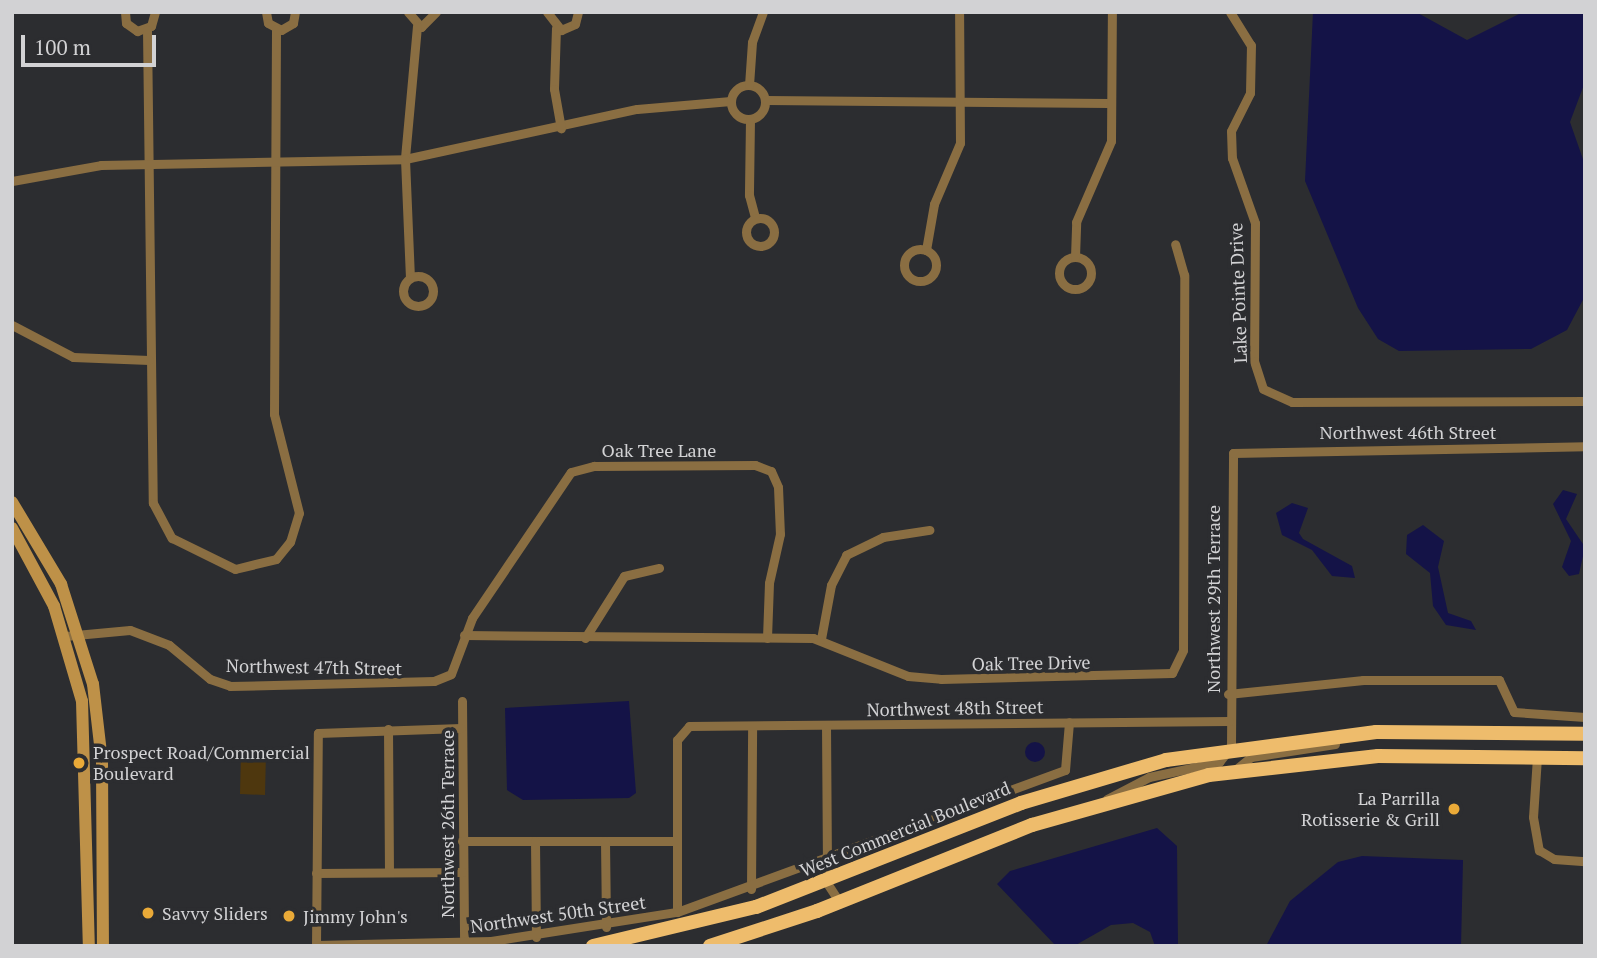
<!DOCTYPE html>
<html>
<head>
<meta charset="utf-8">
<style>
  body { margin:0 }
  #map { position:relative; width:1597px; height:958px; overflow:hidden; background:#2c2d30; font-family:"PT Serif",serif }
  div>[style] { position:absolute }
  .green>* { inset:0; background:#4e370e }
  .water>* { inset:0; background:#141347 }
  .round { border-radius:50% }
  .minor>* { height:9px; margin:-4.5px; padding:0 4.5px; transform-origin:4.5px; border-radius:4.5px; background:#8a6e42 }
  .minor>.ring { margin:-4.5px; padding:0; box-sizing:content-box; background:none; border:9px solid #8a6e42; border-radius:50% }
  .secondary>* { height:12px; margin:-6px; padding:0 6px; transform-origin:6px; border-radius:6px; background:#be9148 }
  .trunk>* { height:14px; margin:-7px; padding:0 7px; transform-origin:7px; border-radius:7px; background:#eebc6c }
  .dots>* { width:19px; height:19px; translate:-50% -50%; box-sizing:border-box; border:4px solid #2c2d30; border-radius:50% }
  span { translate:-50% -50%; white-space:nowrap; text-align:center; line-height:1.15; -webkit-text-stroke:7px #2c2d30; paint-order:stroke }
  .street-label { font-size:18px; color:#d2d2d4 }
  .poi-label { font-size:18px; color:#d2d2d4 }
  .left { translate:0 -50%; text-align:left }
  .right { translate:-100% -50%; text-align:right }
  .frame { position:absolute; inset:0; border:14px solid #d2d2d4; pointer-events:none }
  .scale { position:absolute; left:21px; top:35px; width:135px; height:32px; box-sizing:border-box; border:4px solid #d2d2d4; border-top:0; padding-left:9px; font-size:21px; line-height:24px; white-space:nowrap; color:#d2d2d4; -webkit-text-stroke:5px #2c2d30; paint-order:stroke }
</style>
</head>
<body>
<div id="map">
  <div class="green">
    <div style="clip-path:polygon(241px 752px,266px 753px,265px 795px,240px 794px)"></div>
  </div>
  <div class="water">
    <div style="clip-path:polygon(1313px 12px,1416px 12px,1467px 40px,1523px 12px,1585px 12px,1585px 82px,1570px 122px,1585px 165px,1585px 296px,1567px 330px,1531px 349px,1399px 351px,1378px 339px,1358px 308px,1305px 181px)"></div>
    <div style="clip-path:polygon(1563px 490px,1577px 494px,1566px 519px,1585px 547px,1579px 574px,1569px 576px,1562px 567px,1571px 541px,1553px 504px)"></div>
    <div style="clip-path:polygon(1292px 503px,1308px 508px,1299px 533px,1303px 539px,1352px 566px,1355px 578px,1332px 576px,1312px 550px,1282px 535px,1276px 513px)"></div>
    <div style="clip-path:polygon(1423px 525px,1444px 541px,1438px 567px,1448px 613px,1471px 621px,1476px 630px,1446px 625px,1433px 606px,1430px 573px,1406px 554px,1407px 535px)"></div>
    <div style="clip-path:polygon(629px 701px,636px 793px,629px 798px,523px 800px,507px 790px,505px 708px)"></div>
    <div class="round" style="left:1025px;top:742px;width:20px;height:20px"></div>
    <div style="clip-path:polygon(1157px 828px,1177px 846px,1178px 946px,1155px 946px,1150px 932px,1133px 923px,1111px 925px,1074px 946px,1056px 946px,997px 884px,1010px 871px)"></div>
    <div style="clip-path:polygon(1362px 856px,1463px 860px,1461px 946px,1266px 946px,1290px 901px,1338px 862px)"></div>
  </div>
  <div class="minor">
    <div style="left:125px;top:12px;width:11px;rotate:85deg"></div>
    <div style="left:126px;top:23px;width:14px;rotate:36deg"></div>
    <div style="left:137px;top:31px;width:15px;rotate:-20deg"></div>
    <div style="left:151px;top:26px;width:15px;rotate:-74deg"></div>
    <div style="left:266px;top:12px;width:11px;rotate:80deg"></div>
    <div style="left:268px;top:23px;width:15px;rotate:28deg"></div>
    <div style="left:281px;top:30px;width:14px;rotate:-30deg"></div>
    <div style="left:293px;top:23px;width:11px;rotate:-80deg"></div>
    <div style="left:408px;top:12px;width:20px;rotate:49deg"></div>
    <div style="left:421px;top:27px;width:21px;rotate:-45deg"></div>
    <div style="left:547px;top:12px;width:23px;rotate:52deg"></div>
    <div style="left:561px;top:30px;width:15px;rotate:-23deg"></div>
    <div style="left:575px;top:24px;width:12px;rotate:-76deg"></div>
    <div style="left:1230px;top:12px;width:39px;rotate:58deg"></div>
    <div style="left:1251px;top:45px;width:48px;rotate:91.2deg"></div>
    <div style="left:1250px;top:93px;width:42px;rotate:116.6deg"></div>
    <div style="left:1231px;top:131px;width:27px;rotate:88deg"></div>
    <div style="left:1232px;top:158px;width:69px;rotate:70.5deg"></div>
    <div style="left:1255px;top:223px;width:138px;rotate:90.4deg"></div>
    <div style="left:1254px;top:361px;width:29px;rotate:72deg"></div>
    <div style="left:1263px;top:389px;width:32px;rotate:24deg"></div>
    <div style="left:1292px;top:402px;width:293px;rotate:-0.2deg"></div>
    <div style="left:417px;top:26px;width:134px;rotate:95.2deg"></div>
    <div style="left:405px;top:159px;width:237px;rotate:-12.2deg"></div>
    <div style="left:637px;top:109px;width:94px;rotate:-4.9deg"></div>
    <div style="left:556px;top:28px;width:61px;rotate:91.9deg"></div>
    <div style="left:554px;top:89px;width:40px;rotate:80deg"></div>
    <div style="left:147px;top:30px;width:473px;rotate:89.3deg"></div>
    <div style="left:153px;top:503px;width:40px;rotate:62deg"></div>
    <div style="left:172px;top:538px;width:70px;rotate:26.2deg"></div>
    <div style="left:235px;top:569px;width:42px;rotate:-13.7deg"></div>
    <div style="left:276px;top:559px;width:22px;rotate:-51deg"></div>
    <div style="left:290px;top:542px;width:30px;rotate:-73deg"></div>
    <div style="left:299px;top:513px;width:102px;rotate:-104.2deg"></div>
    <div style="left:274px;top:414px;width:385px;rotate:-89.7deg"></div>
    <div class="ring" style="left:731px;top:85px;width:25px;height:25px"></div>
    <div style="left:749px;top:85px;width:43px;rotate:-86deg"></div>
    <div style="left:752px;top:42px;width:32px;rotate:-70deg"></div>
    <div style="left:766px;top:100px;width:343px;rotate:0.5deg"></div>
    <div style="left:750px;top:119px;width:76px;rotate:90.8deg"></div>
    <div style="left:749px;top:195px;width:24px;rotate:75deg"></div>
    <div style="left:12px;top:181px;width:90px;rotate:-10.2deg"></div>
    <div style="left:101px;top:165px;width:304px;rotate:-1.1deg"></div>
    <div style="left:405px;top:159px;width:119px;rotate:87.6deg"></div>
    <div class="ring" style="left:746px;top:218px;width:19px;height:19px"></div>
    <div class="ring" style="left:904px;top:249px;width:23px;height:23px"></div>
    <div style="left:926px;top:250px;width:47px;rotate:-80.1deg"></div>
    <div style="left:934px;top:204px;width:66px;rotate:-66.9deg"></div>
    <div style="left:960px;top:143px;width:131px;rotate:-90.4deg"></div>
    <div class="ring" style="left:1059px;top:257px;width:23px;height:23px"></div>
    <div style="left:1075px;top:257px;width:35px;rotate:-88deg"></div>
    <div style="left:1076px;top:222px;width:88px;rotate:-66.6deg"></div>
    <div style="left:1111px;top:141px;width:129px;rotate:-89.6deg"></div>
    <div class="ring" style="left:403px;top:276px;width:21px;height:21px"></div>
    <div style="left:12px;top:325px;width:69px;rotate:27.7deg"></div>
    <div style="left:73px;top:357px;width:76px;rotate:2.3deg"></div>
    <div style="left:464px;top:635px;width:349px;rotate:0.5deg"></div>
    <div style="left:813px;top:638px;width:102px;rotate:21.8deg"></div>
    <div style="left:908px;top:676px;width:33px;rotate:5deg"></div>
    <div style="left:941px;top:679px;width:231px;rotate:-1.5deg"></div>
    <div style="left:1172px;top:673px;width:25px;rotate:-64deg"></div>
    <div style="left:1183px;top:650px;width:375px;rotate:-89.8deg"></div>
    <div style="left:1184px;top:275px;width:32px;rotate:-106deg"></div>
    <div style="left:65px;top:636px;width:65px;rotate:-5.3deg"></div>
    <div style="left:130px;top:630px;width:42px;rotate:21deg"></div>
    <div style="left:169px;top:645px;width:53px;rotate:39.7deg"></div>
    <div style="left:210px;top:679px;width:21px;rotate:19deg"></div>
    <div style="left:230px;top:686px;width:204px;rotate:-1.4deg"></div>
    <div style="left:434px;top:681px;width:18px;rotate:-22deg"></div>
    <div style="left:451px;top:674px;width:60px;rotate:-69.4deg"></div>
    <div style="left:472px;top:618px;width:176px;rotate:-55.9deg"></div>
    <div style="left:571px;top:472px;width:24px;rotate:-15deg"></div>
    <div style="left:594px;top:466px;width:161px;rotate:-0.4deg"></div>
    <div style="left:755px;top:465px;width:17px;rotate:21deg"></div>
    <div style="left:771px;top:471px;width:17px;rotate:66deg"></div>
    <div style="left:778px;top:487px;width:47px;rotate:87.6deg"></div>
    <div style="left:780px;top:534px;width:50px;rotate:102.7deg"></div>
    <div style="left:769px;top:583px;width:55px;rotate:92.1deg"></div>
    <div style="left:585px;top:638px;width:73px;rotate:-57.8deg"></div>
    <div style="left:624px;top:576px;width:36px;rotate:-13deg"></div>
    <div style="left:821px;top:639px;width:55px;rotate:-79.5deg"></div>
    <div style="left:831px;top:585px;width:34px;rotate:-63deg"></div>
    <div style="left:846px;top:555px;width:41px;rotate:-25.9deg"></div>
    <div style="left:883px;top:537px;width:47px;rotate:-8.7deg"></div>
    <div style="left:1228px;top:694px;width:136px;rotate:-5.9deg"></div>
    <div style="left:1363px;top:680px;width:136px"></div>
    <div style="left:1499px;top:680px;width:35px;rotate:65deg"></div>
    <div style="left:1514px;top:712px;width:71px;rotate:4deg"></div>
    <div style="left:462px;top:701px;width:245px;rotate:89.5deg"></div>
    <div style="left:826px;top:725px;width:158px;rotate:89.6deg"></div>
    <div style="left:827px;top:883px;width:24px;rotate:57deg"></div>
    <div style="left:388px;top:729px;width:143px;rotate:89.6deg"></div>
    <div style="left:1537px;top:757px;width:60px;rotate:93.8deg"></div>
    <div style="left:1533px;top:817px;width:34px;rotate:80deg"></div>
    <div style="left:1539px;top:850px;width:17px;rotate:31deg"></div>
    <div style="left:1554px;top:859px;width:31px;rotate:4deg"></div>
    <div style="left:1235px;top:770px;width:21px;rotate:-39deg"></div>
    <div style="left:1251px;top:757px;width:85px;rotate:-8.8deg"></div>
    <div style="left:1107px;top:799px;width:47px;rotate:-27.6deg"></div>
    <div style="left:1149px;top:777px;width:72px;rotate:-12.1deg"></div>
    <div style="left:1219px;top:762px;width:19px;rotate:-51deg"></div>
    <div style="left:1231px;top:747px;width:294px;rotate:-89.6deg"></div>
    <div style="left:1233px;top:453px;width:352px;rotate:-1.1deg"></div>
    <div style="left:462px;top:841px;width:215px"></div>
    <div style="left:535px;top:841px;width:96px;rotate:89.4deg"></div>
    <div style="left:605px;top:841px;width:86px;rotate:89.3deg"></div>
    <div style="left:316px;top:873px;width:146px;rotate:-0.4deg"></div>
    <div style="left:751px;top:889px;width:163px;rotate:-89.6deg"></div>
    <div style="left:677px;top:912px;width:172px;rotate:-90deg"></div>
    <div style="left:677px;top:740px;width:18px;rotate:-49deg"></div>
    <div style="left:689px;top:726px;width:540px;rotate:-0.53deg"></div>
    <div style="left:316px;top:945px;width:175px;rotate:-1.3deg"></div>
    <div style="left:491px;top:941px;width:188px;rotate:-8.9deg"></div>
    <div style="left:677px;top:912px;width:413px;rotate:-20.1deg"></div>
    <div style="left:1065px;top:770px;width:48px;rotate:-85.2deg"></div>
    <div style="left:316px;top:946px;width:213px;rotate:-89.5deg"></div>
    <div style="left:318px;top:733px;width:143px;rotate:-2deg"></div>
  </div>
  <div class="secondary">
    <div style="left:12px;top:502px;width:96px;rotate:59.1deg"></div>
    <div style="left:61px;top:584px;width:105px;rotate:72.3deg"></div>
    <div style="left:93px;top:684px;width:79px;rotate:83.4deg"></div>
    <div style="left:102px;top:762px;width:184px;rotate:89.7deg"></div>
    <div style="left:12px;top:528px;width:89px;rotate:61.7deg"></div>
    <div style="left:54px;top:606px;width:99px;rotate:73.6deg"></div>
    <div style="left:82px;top:701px;width:245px;rotate:88.4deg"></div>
  </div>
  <div class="trunk">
    <div style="left:593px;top:946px;width:168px;rotate:-13.5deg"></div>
    <div style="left:756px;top:907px;width:285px;rotate:-21.4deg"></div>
    <div style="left:1021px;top:803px;width:151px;rotate:-16.5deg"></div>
    <div style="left:1166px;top:760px;width:212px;rotate:-7.6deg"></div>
    <div style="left:1376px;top:732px;width:209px;rotate:0.5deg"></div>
    <div style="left:710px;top:946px;width:113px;rotate:-18.1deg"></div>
    <div style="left:817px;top:911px;width:232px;rotate:-21.8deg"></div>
    <div style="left:1032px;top:825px;width:184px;rotate:-15.8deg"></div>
    <div style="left:1209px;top:775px;width:170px;rotate:-6.4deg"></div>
    <div style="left:1378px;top:756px;width:207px;rotate:0.6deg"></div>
  </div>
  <div class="dots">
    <div style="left:79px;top:763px;background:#eaaa38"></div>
    <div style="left:1454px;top:809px;background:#eaaa38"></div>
    <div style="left:148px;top:913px;background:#eaaa38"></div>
    <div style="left:289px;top:916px;background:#eaaa38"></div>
  </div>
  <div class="street-label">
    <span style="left:1238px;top:293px;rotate:-92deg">Lake Pointe Drive</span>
    <span style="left:1408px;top:432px">Northwest 46th Street</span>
    <span style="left:659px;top:450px">Oak Tree Lane</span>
    <span style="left:1213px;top:599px;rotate:-90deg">Northwest 29th Terrace</span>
    <span style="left:1031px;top:663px;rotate:-1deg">Oak Tree Drive</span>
    <span style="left:314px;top:667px;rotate:1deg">Northwest 47th Street</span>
    <span style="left:955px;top:708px;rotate:-1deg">Northwest 48th Street</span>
    <span style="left:447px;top:824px;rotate:-90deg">Northwest 26th Terrace</span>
    <span style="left:905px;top:829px;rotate:-22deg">West Commercial Boulevard</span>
    <span style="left:558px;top:914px;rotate:-8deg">Northwest 50th Street</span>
  </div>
  <div class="poi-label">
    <span class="left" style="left:93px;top:763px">Prospect Road/Commercial<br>Boulevard</span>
    <span class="right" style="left:1440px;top:809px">La Parrilla<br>Rotisserie &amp; Grill</span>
    <span class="left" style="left:162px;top:913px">Savvy Sliders</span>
    <span class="left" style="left:303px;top:916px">Jimmy John's</span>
  </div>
  <div class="frame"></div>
  <div class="scale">100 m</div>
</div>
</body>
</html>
